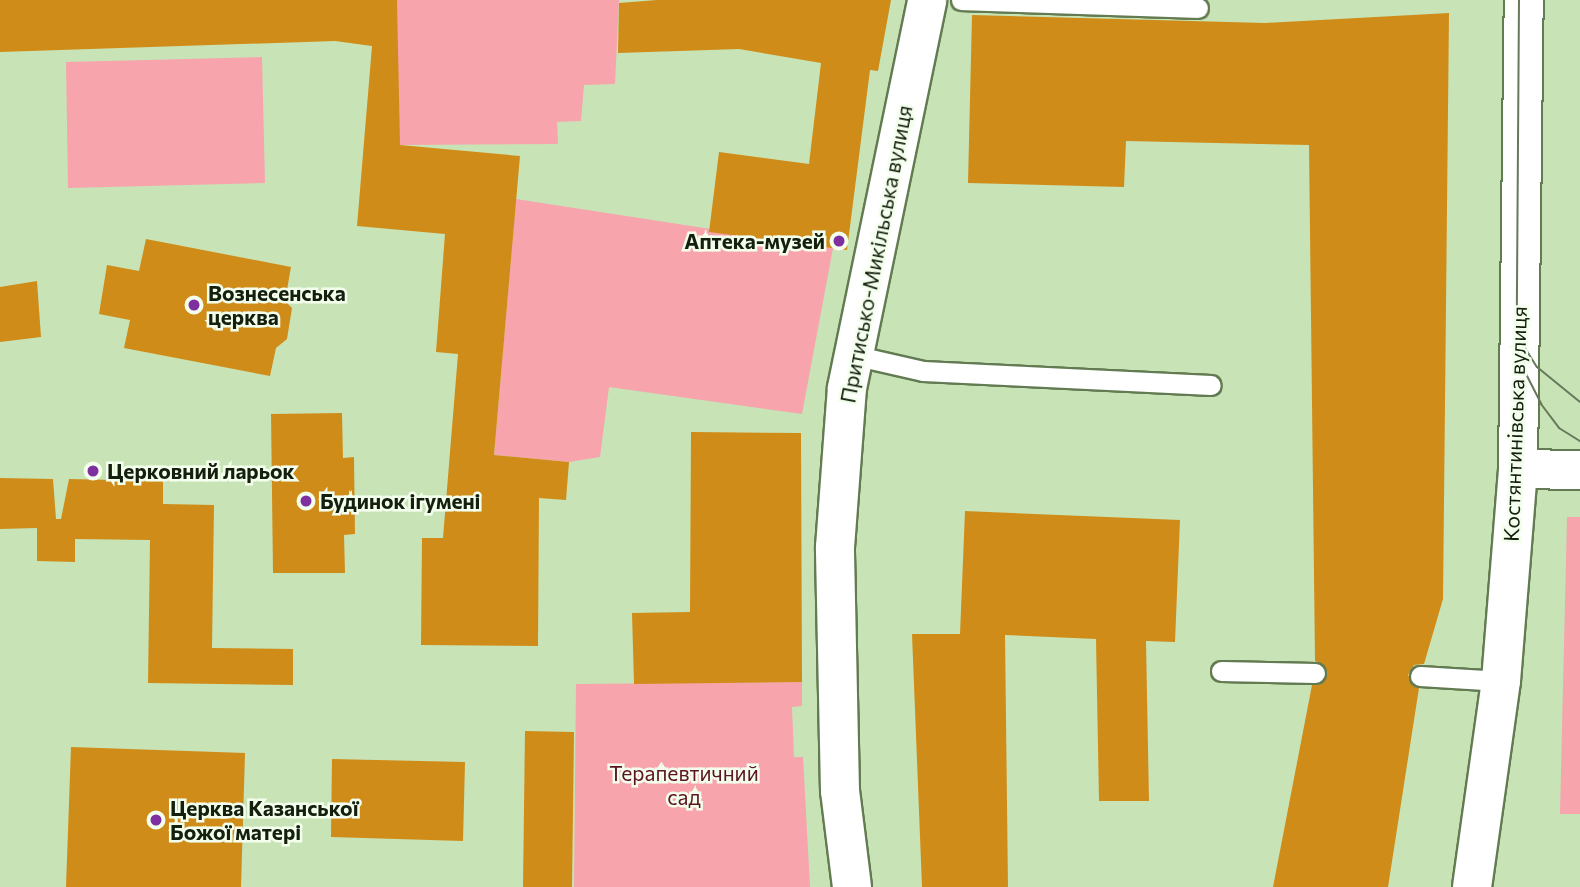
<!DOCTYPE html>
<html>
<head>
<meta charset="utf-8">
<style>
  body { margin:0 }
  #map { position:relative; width:1580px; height:887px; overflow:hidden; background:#c8e3b6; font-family:Commissioner,sans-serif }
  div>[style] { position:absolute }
  .green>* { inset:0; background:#f7a4ac }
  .building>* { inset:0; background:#d08c19 }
  .roads { filter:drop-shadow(2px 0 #637b52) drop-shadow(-2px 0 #637b52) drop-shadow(0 2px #637b52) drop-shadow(0 -2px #637b52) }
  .lane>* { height:19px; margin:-9.5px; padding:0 9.5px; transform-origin:9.5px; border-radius:9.5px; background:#fff }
  .street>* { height:38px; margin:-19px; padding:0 19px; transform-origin:19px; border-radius:19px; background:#fff }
  .secondary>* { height:38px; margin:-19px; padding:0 19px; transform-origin:19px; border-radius:19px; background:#fff }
  .tram>* { height:2px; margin:-1px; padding:0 1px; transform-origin:1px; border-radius:1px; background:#67785b }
  .dots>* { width:19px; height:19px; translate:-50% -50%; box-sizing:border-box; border:4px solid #f3ffec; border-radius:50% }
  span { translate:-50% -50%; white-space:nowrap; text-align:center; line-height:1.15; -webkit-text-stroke:5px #f3ffec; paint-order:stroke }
  .poi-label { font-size:21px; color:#151f0e; font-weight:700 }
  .right { translate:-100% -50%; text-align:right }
  .left { translate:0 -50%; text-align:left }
  .street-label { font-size:21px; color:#151f0e }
  .park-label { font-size:21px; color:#5c1424 }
</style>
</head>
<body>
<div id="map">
  <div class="green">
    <div style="clip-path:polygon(397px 0,619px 0,615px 84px,584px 85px,581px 121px,557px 122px,558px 144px,398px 145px)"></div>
    <div style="clip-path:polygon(262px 57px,265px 183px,68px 188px,66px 62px)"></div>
    <div style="clip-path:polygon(516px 199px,833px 248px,802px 414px,609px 387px,600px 457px,569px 462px,494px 455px)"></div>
    <div style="clip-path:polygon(1567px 517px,1580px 517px,1580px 814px,1560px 814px)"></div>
    <div style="clip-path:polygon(802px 682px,802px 706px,792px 707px,794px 757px,803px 757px,810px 887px,574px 887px,576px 684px)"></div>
  </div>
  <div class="building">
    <div style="clip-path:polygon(0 0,397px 0,400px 145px,520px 156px,494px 455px,569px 462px,566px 500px,539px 498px,538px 646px,421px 645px,422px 538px,443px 538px,458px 354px,436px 352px,445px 234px,357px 226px,372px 46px,335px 41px,0 52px)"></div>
    <div style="clip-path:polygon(657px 0,891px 0,878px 71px,870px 70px,847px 250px,709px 232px,719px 152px,809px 164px,821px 63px,739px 49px,618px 53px,619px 3px)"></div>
    <div style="clip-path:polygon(1449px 13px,1443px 599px,1424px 664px,1414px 665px,1408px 675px,1419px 688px,1388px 887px,1273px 887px,1312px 685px,1321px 683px,1327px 674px,1325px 667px,1315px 661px,1309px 145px,1126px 141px,1124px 187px,968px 183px,972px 15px,1265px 23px)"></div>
    <div style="clip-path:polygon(146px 239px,291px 267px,285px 301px,292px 308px,287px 339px,276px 348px,270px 376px,124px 348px,130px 320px,99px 314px,107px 265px,139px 271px)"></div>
    <div style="clip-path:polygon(37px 281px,41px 337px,0 342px,0 287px)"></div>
    <div style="clip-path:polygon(342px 413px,343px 458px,354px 457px,355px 534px,344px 535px,345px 573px,273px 573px,271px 414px)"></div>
    <div style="clip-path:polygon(691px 432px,801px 433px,802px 682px,634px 684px,632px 613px,690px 612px)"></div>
    <div style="clip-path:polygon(0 478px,53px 479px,56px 519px,61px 519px,69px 479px,163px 481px,163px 504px,214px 505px,212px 648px,293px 649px,293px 685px,148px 683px,150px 540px,75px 539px,75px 562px,37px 561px,37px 528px,0 529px)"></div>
    <div style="clip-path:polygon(965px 511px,1180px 520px,1175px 642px,1146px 641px,1149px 801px,1099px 801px,1096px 639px,1005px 635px,1008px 887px,922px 887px,912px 634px,960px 634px)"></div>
    <div style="clip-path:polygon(525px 731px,574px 732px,572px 887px,523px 887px)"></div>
    <div style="clip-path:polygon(71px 747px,245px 753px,241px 887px,66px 887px)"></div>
    <div style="clip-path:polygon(332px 759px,465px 762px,463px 841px,331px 837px)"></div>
  </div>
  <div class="roads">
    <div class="lane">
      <div style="left:961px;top:0;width:237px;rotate:1.9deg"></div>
      <div style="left:853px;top:355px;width:72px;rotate:12.9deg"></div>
      <div style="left:923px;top:371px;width:288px;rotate:2.8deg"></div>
      <div style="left:1221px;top:671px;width:94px;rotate:1.2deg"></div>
      <div style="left:1420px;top:676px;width:81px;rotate:3.5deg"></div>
    </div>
    <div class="street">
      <div style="left:1518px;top:469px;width:62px;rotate:0.9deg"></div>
      <div style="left:852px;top:887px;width:97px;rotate:-97.1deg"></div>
      <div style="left:840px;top:791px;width:244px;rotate:-91.2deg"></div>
      <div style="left:835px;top:547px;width:159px;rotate:-85.7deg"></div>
      <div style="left:847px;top:388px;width:396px;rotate:-78.3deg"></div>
    </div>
    <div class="secondary">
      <div style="left:1472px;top:887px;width:208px;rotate:-82deg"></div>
      <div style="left:1501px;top:681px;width:213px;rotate:-85.4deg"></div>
      <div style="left:1518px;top:469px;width:469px;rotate:-89.3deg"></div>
    </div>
  </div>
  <div class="tram">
    <div style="left:1519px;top:0;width:320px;rotate:90.4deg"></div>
    <div style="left:1517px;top:320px;width:53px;rotate:81.3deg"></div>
    <div style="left:1525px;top:372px;width:36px;rotate:63deg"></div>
    <div style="left:1541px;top:404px;width:30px;rotate:53deg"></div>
    <div style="left:1559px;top:428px;width:25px;rotate:32deg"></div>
    <div style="left:1525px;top:348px;width:22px;rotate:58deg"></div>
    <div style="left:1537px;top:367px;width:55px;rotate:39.1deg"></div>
  </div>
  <div class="dots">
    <div style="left:839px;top:241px;background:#7e30a1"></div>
    <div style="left:194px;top:305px;background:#7e30a1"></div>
    <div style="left:93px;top:471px;background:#7e30a1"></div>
    <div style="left:306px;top:501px;background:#7e30a1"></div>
    <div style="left:156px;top:820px;background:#7e30a1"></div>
  </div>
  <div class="poi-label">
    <span class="right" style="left:825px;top:241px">Аптека-музей</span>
    <span class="left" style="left:208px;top:305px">Вознесенська<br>церква</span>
    <span class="left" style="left:107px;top:471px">Церковний ларьок</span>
    <span class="left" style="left:320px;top:501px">Будинок ігумені</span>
    <span class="left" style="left:170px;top:820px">Церква Казанської<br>Божої матері</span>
  </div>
  <div class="street-label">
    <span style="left:876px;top:254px;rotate:-79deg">Притисько-Микільська вулиця</span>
    <span style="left:1515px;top:424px;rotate:-88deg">Костянтинівська вулиця</span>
  </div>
  <div class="park-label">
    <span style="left:684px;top:785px">Терапевтичний<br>сад</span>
  </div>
</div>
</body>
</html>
